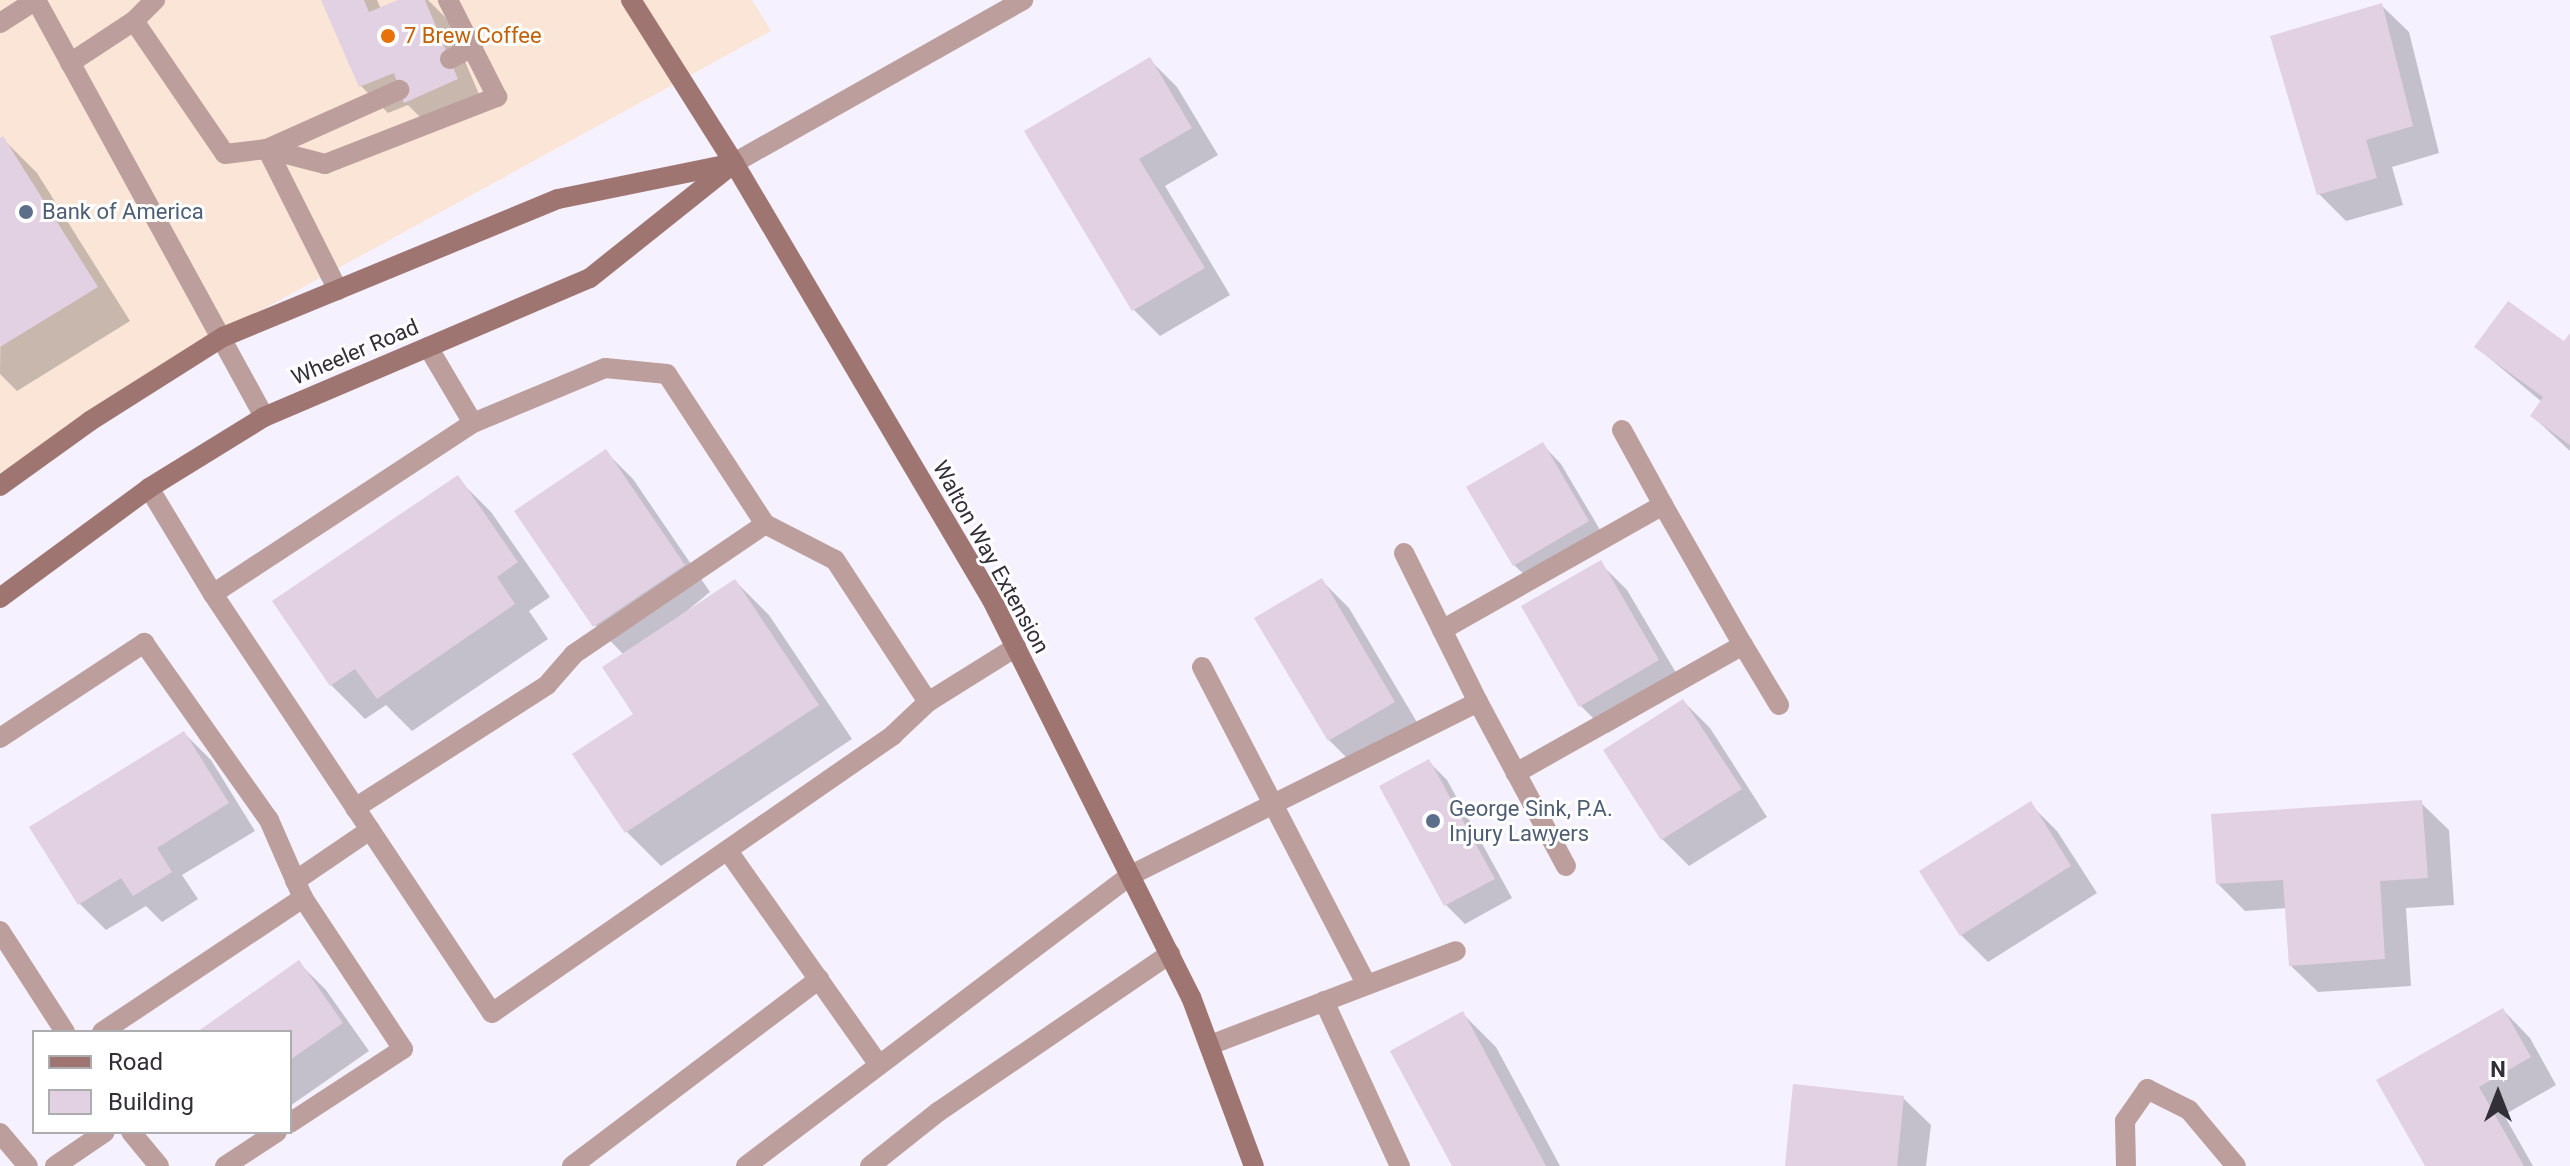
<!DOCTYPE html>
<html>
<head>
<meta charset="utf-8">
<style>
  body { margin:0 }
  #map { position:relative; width:2570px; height:1166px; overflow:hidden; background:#f5f1fe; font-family:Roboto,sans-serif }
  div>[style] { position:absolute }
  .commercial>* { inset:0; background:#fae5d7 }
  .shadow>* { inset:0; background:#0003 }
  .building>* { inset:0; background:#e2d0e3 }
  .service>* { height:20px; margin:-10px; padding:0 10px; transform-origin:10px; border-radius:10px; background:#bc9e9c }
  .minor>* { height:20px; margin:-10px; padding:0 10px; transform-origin:10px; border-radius:10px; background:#bc9e9c }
  .tertiary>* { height:20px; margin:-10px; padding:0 10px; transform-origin:10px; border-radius:10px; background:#bc9e9c }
  .secondary>* { height:20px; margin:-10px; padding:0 10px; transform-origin:10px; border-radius:10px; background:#9f7572 }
  .dots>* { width:22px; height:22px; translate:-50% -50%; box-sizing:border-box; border:4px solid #fff; border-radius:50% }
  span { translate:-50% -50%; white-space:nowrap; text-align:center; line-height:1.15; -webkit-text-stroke:6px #fff; paint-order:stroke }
  .food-label { font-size:22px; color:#c56008 }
  .left { translate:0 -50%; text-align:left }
  .service-label { font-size:22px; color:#4e5e75 }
  .street-label { font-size:22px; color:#322f38 }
  .legend { position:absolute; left:32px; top:1030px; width:260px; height:104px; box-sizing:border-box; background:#fff; border:2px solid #adacaf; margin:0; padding:10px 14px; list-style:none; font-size:24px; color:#322f38 }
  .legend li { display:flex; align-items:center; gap:16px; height:40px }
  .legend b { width:40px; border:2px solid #adacaf }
  .north { position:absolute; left:2458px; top:1054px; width:80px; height:80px; -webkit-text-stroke:6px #fff; paint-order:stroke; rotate:0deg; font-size:22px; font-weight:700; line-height:32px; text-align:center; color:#322f38 }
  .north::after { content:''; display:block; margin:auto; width:28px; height:36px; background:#322f38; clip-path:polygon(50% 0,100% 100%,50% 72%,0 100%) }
</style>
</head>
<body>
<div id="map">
  <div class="commercial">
    <div style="clip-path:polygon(0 0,752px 0,771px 31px,163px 364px,0 473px)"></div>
  </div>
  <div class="shadow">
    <div style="clip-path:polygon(323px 0,377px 0,381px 9px,403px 0,428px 0,447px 19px,484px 106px,432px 129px,408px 105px,388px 113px,361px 86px)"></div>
    <div style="clip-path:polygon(2381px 5px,2409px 32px,2439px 153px,2392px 167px,2403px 205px,2346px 221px,2319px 194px)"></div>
    <div style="clip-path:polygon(1150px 60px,1177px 87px,1218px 155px,1165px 186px,1230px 295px,1160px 336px,1133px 309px,1027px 132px)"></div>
    <div style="clip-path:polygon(3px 139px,37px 173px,130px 321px,17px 391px,0 374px)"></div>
    <div style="clip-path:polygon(2570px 336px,2570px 451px,2532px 416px,2542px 402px,2476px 347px,2565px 344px)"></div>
    <div style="clip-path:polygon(1543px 445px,1561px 464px,1606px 540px,1533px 583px,1514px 565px)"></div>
    <div style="clip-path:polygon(606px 452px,633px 479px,710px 592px,671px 624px,735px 581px,769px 615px,852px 739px,661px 866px,627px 832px,575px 755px,636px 714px,624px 655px,595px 625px)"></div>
    <div style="clip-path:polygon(457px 478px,491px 512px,550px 597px,529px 611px,548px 639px,412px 731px,386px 705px,365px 719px,331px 685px)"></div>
    <div style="clip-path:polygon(1600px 563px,1627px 590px,1685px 688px,1608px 733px,1581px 706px)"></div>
    <div style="clip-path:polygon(1322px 581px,1349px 608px,1421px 729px,1356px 767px,1329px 740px)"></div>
    <div style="clip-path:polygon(1683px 701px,1710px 728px,1767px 817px,1689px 866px,1662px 839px)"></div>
    <div style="clip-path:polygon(184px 733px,211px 760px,255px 831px,182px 875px,198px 899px,162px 922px,146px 906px,106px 930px,79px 903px)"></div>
    <div style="clip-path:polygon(1429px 762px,1447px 780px,1512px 898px,1465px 924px,1446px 905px)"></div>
    <div style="clip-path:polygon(2421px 803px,2449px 830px,2454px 905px,2406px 908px,2411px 986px,2318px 992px,2290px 965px,2287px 908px,2245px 911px,2218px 884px)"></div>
    <div style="clip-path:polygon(2030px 804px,2057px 831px,2097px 893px,1988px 962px,1961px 935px)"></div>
    <div style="clip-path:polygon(299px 963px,326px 990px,369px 1051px,290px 1106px,290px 1032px,200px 1032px)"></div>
    <div style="clip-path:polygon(2503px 1010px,2530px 1038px,2556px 1085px,2504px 1115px,2533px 1166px,2427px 1166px)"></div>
    <div style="clip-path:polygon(1462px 1013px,1496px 1047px,1560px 1166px,1454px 1166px)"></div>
    <div style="clip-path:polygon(1903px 1098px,1931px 1125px,1926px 1166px,1787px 1166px)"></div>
  </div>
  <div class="building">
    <div style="clip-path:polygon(321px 0,364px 0,369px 12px,398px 0,425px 0,458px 79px,404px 103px,394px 73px,359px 87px)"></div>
    <div style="clip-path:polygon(2382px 3px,2413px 126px,2366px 140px,2377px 178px,2317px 195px,2270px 36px)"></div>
    <div style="clip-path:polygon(1150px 57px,1192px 128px,1139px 159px,1205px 268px,1132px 311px,1024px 131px)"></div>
    <div style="clip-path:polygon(3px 136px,98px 287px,0 347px,0 138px)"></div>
    <div style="clip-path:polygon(2508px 301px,2564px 341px,2570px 333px,2570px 445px,2530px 416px,2543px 397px,2474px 347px)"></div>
    <div style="clip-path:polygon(1543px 442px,1589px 521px,1513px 566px,1466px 487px)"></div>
    <div style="clip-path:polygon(606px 449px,685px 565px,593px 627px,514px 511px)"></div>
    <div style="clip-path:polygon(458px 475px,518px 562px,497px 577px,515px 604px,377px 699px,355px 669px,330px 686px,272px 601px)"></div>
    <div style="clip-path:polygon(1601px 560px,1659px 660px,1579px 707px,1521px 606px)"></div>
    <div style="clip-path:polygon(1322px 578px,1395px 702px,1328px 741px,1254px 618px)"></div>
    <div style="clip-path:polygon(735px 579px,819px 705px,625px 833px,572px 754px,633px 714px,602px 667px)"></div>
    <div style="clip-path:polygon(1683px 699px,1742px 789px,1661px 840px,1603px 750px)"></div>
    <div style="clip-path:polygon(184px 731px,229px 803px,157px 848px,172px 872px,133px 896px,121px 878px,78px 905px,29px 827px)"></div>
    <div style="clip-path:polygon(1429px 759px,1495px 879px,1444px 906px,1379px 786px)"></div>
    <div style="clip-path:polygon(2422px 800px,2428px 878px,2380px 881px,2385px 959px,2289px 966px,2283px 880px,2216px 884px,2211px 814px)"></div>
    <div style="clip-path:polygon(2031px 801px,2071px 866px,1960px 936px,1919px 871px)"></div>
    <div style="clip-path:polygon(299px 960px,343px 1023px,290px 1060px,290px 1032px,197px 1032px)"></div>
    <div style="clip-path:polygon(2503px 1008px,2531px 1057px,2479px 1087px,2524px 1166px,2425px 1166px,2376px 1080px)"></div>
    <div style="clip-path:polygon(1463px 1011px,1546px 1166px,1452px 1166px,1390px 1051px)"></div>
    <div style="clip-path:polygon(1793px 1084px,1904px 1096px,1897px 1166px,1785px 1166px)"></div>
  </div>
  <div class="service">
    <div style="left:36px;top:0;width:475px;rotate:61.3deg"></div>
    <div style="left:134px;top:21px;width:161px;rotate:55.6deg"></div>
    <div style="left:225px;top:154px;width:42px;rotate:-6.8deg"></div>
    <div style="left:267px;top:149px;width:145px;rotate:-24.1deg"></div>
    <div style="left:0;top:23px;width:43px;rotate:-32.6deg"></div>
    <div style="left:450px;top:59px;width:26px;rotate:-28deg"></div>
    <div style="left:70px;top:63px;width:77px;rotate:-33.3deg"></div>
    <div style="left:134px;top:21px;width:30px;rotate:-45deg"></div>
    <div style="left:267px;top:149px;width:60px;rotate:14.5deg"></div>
    <div style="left:325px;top:164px;width:185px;rotate:-21.3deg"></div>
    <div style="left:497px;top:97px;width:109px;rotate:-116.8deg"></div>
    <div style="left:267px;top:149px;width:158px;rotate:63.3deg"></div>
    <div style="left:428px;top:347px;width:88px;rotate:59.4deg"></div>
    <div style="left:1622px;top:430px;width:85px;rotate:61.3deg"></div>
    <div style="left:149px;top:488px;width:124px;rotate:58.9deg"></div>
    <div style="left:213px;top:594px;width:503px;rotate:56.34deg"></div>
    <div style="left:492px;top:1013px;width:488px;rotate:-34.7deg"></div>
    <div style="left:893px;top:735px;width:48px;rotate:-43.3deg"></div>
    <div style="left:928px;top:702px;width:170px;rotate:-123.2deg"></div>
    <div style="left:835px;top:560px;width:79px;rotate:-152.8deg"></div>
    <div style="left:765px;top:524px;width:179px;rotate:-123.2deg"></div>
    <div style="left:667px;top:374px;width:62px;rotate:-174.5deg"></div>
    <div style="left:605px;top:368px;width:143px;rotate:157.4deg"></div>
    <div style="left:473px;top:423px;width:311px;rotate:146.7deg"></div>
    <div style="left:1404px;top:553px;width:166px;rotate:63.6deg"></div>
    <div style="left:1442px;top:630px;width:254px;rotate:-29.5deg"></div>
    <div style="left:1663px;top:505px;width:161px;rotate:60.3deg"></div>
    <div style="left:1743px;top:645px;width:261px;rotate:150.6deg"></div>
    <div style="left:1743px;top:645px;width:70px;rotate:59deg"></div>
    <div style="left:1202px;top:667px;width:358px;rotate:62.6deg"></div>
    <div style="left:928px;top:702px;width:104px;rotate:-32deg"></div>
    <div style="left:0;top:738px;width:173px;rotate:-33.4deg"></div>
    <div style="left:144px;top:643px;width:217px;rotate:54.8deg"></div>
    <div style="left:269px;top:820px;width:85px;rotate:66.4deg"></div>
    <div style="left:355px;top:808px;width:228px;rotate:-32.6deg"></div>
    <div style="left:547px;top:685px;width:41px;rotate:-48.9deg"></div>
    <div style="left:574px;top:654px;width:231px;rotate:-34.2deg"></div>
    <div style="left:728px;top:851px;width:262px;rotate:54.8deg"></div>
    <div style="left:295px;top:881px;width:91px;rotate:-34.2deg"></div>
    <div style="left:0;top:931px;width:120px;rotate:57.2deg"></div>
    <div style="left:1324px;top:1001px;width:182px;rotate:65.3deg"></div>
    <div style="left:102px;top:1032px;width:242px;rotate:-33.7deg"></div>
    <div style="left:303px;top:898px;width:181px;rotate:56.5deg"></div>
    <div style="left:403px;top:1049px;width:135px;rotate:146.8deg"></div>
    <div style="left:1210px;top:1045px;width:263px;rotate:-20.9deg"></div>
    <div style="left:131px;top:1132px;width:44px;rotate:50.5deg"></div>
    <div style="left:0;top:1133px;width:43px;rotate:49.7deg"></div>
    <div style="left:55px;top:1166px;width:60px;rotate:-34.2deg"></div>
    <div style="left:225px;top:1166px;width:62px;rotate:-33.2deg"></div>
    <div style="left:572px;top:1166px;width:310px;rotate:-37.1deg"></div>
    <div style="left:746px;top:1166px;width:480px;rotate:-37.1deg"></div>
    <div style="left:1129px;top:876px;width:390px;rotate:-26.5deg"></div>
    <div style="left:1478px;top:702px;width:186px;rotate:61.8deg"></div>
    <div style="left:870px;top:1166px;width:87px;rotate:-38.5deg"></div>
    <div style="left:938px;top:1112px;width:281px;rotate:-34.3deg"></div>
  </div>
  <div class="minor">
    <div style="left:2126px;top:1166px;width:45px;rotate:-91.3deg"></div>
    <div style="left:2125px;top:1121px;width:39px;rotate:-55deg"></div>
    <div style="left:2147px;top:1089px;width:47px;rotate:26.6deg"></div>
    <div style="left:2189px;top:1110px;width:73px;rotate:50deg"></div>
  </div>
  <div class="tertiary">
    <div style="left:734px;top:163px;width:332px;rotate:-29.4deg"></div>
  </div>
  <div class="secondary">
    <div style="left:631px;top:0;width:193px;rotate:57.7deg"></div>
    <div style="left:734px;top:163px;width:507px;rotate:59.44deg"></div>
    <div style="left:992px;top:600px;width:444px;rotate:63.4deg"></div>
    <div style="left:1191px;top:997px;width:180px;rotate:69.6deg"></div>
    <div style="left:0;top:486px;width:111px;rotate:-35.8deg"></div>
    <div style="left:90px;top:421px;width:157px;rotate:-32.3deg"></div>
    <div style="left:223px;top:337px;width:362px;rotate:-22.4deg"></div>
    <div style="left:558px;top:199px;width:176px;rotate:-11.5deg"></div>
    <div style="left:0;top:598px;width:185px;rotate:-36.4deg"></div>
    <div style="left:149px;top:488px;width:135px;rotate:-31.7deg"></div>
    <div style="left:264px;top:417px;width:354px;rotate:-23.1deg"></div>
    <div style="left:590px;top:278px;width:184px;rotate:-38.6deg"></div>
  </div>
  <div class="dots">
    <div style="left:388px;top:36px;background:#e8710a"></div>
    <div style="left:26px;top:212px;background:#5c6f8a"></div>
    <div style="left:1433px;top:821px;background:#5c6f8a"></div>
  </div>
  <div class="food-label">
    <span class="left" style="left:404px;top:36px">7 Brew Coffee</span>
  </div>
  <div class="service-label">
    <span class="left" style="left:42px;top:212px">Bank of America</span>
    <span class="left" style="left:1449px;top:821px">George Sink, P.A.<br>Injury Lawyers</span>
  </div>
  <div class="street-label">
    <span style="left:355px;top:352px;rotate:-23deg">Wheeler Road</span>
    <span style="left:991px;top:557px;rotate:61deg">Walton Way Extension</span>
  </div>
  <ul class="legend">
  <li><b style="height:10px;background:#9f7572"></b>Road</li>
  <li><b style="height:22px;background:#e2d0e3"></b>Building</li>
  </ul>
  <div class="north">N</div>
</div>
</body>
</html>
